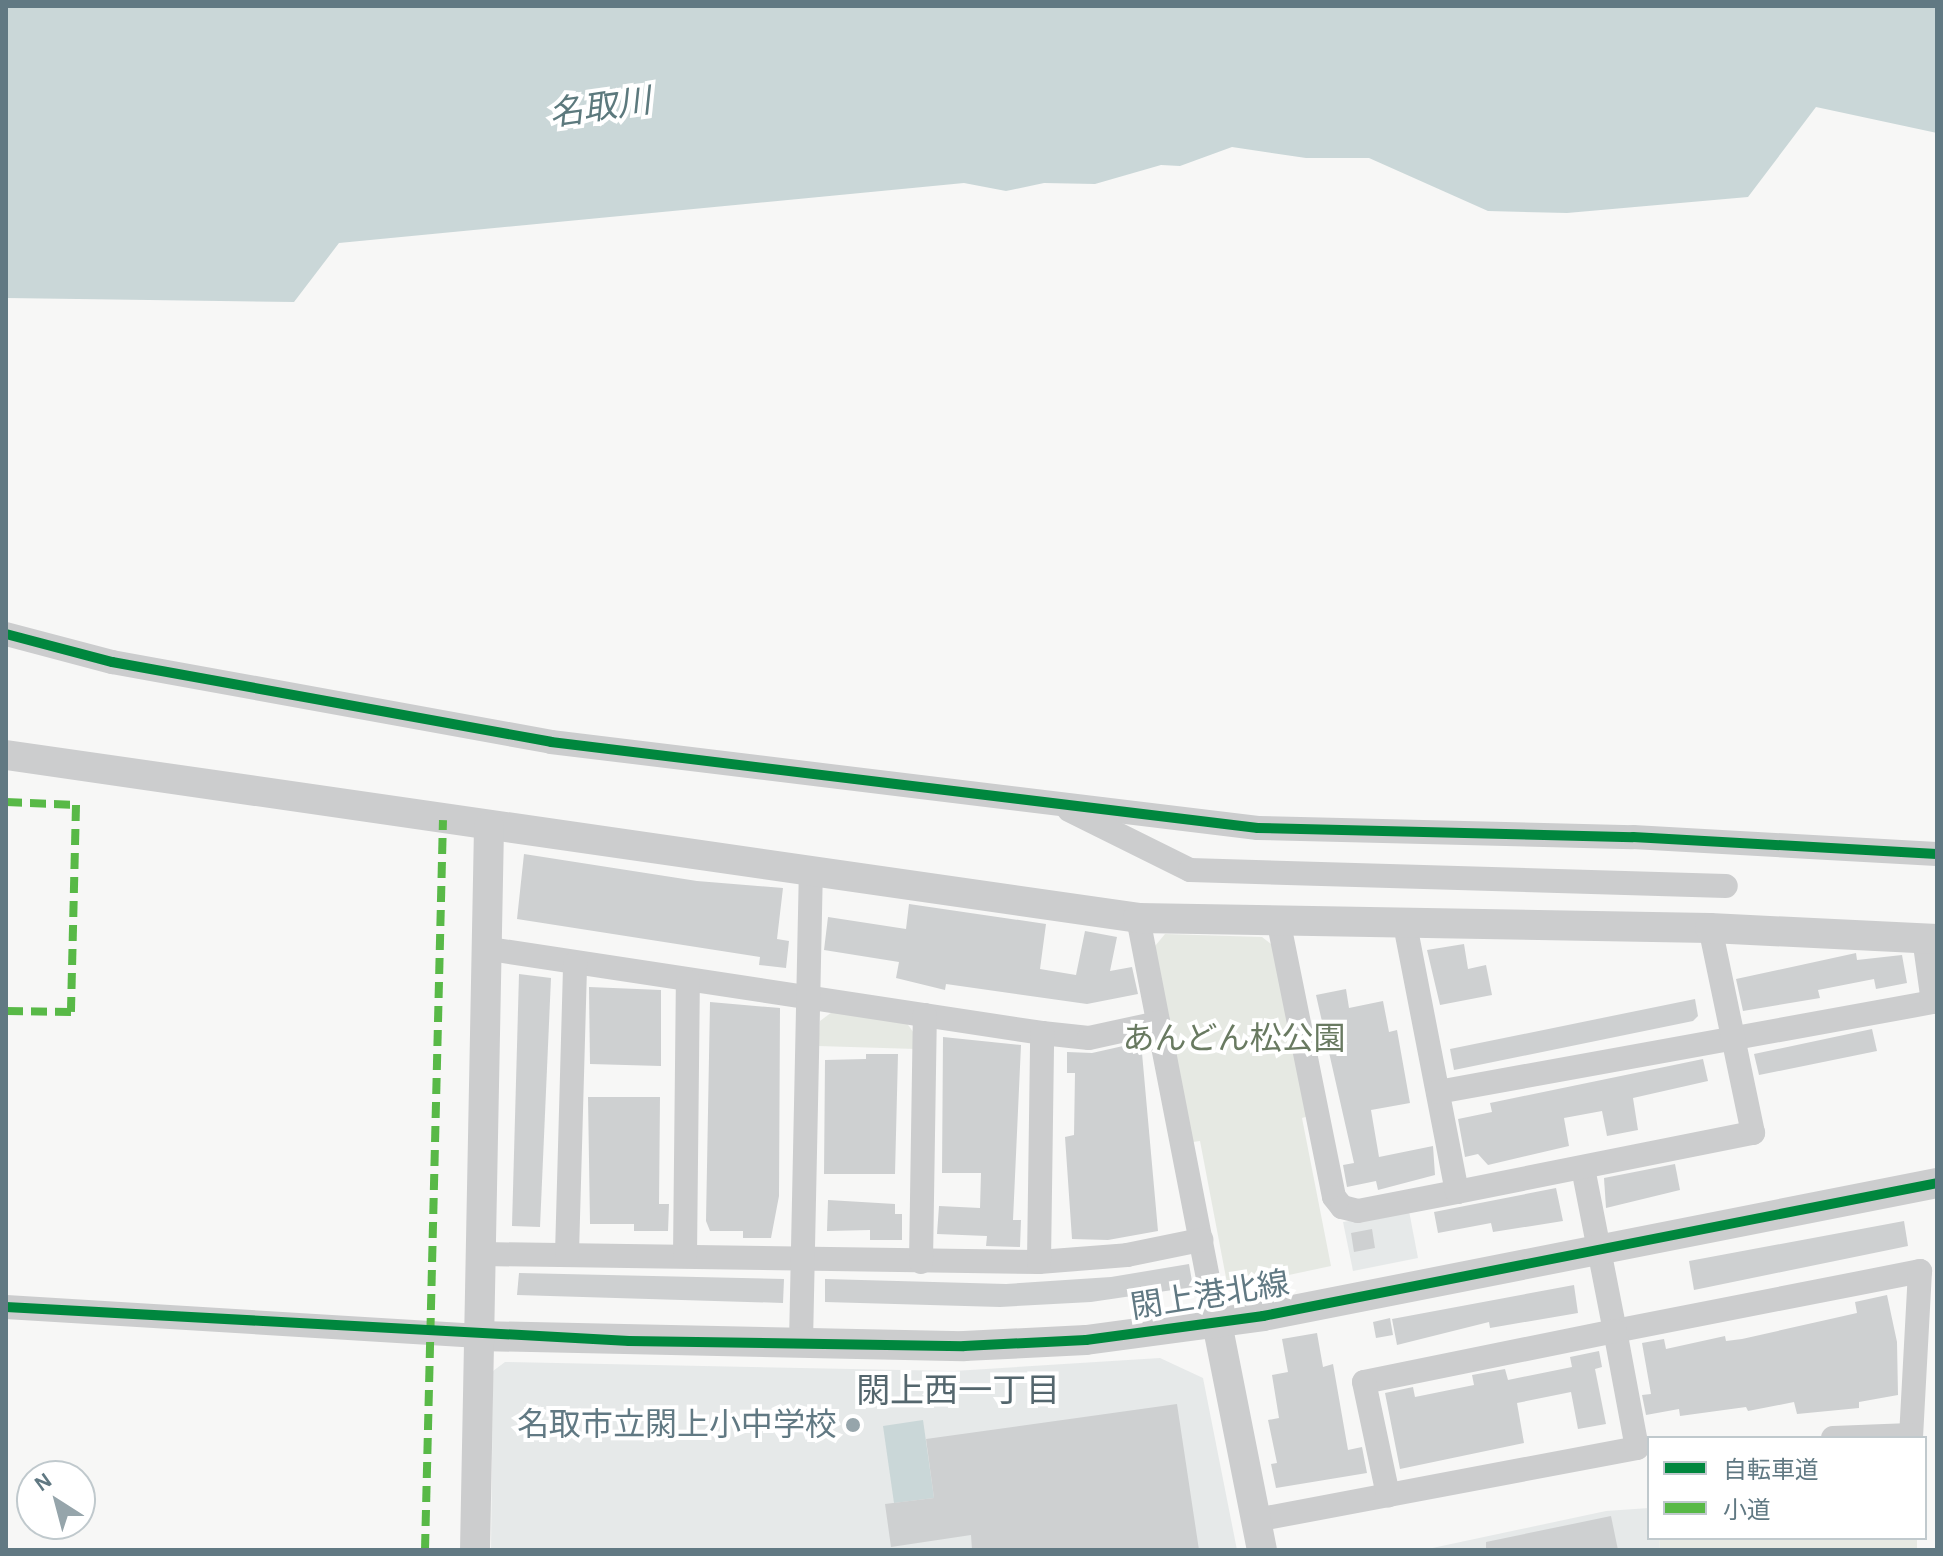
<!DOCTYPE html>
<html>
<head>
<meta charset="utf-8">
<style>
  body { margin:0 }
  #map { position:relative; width:1943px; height:1556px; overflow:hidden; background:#f7f7f6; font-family:"Alegreya Sans","Noto Sans JP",sans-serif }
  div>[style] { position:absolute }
  .built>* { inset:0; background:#e6e9e9 }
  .green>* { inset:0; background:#e6e9e3 }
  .water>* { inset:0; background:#cad7d8 }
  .building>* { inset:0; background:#ced0d1 }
  .minor>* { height:24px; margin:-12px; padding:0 12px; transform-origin:12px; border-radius:12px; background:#cccdce }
  .tertiary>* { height:30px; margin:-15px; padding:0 15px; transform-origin:15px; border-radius:15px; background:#cccdce }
  .quiet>* { height:8px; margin-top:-4px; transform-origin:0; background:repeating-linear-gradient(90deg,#58b947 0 16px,transparent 0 24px) }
  .cycleway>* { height:10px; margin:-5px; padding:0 5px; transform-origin:5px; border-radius:5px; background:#00873e }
  .dots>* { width:22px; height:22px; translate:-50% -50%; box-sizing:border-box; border:4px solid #fff; border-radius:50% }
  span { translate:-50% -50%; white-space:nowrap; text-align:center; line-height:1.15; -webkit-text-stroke:8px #fff; paint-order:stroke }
  .park-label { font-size:32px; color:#697a61 }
  .street-label { font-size:32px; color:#617983 }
  .poi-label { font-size:32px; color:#617983 }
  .right { translate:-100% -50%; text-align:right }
  .water-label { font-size:34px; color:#5c797d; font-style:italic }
  .neighbourhood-label { font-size:34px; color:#54666d }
  .frame { position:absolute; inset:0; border:8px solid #617983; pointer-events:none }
  .legend { position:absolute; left:1647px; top:1436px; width:280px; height:104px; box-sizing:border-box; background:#fff; border:2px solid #c0c9cd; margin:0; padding:10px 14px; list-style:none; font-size:24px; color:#617983 }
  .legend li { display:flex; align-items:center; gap:16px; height:40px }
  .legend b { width:40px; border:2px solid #c0c9cd }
  .north { position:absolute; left:16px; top:1460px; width:80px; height:80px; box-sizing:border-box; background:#fff; border:2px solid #c0c9cd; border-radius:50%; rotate:324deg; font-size:22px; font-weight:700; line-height:32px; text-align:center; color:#617983 }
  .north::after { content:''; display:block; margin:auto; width:28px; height:36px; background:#96a5ab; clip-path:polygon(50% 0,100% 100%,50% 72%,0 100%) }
</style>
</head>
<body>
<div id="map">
  <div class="built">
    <div style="clip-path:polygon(1409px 1211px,1418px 1258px,1353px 1271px,1343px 1222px)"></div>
    <div style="clip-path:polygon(1160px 1358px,1203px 1378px,1237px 1550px,491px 1550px,493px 1371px,505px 1362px,954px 1371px)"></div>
    <div style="clip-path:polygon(1649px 1508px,1649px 1538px,1659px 1538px,1660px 1550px,1423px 1550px,1606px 1511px)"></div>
  </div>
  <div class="green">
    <div style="clip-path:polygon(1165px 934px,1262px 937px,1276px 948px,1309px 1116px,1302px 1118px,1331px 1266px,1228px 1288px,1200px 1141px,1193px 1142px,1155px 946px)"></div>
    <div style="clip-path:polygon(832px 1012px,906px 1022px,916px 1036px,916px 1049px,818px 1046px,820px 1021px)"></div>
    <div style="clip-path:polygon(1659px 1538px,1917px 1538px,1917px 1550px,1660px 1550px)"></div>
  </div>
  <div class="water">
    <div style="clip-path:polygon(6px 6px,1937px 6px,1937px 133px,1816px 107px,1748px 197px,1567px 213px,1488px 211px,1369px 158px,1306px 158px,1232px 147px,1180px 166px,1161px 165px,1095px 184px,1044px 183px,1006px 191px,964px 183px,339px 243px,294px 302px,6px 298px)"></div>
    <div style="clip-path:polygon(923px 1420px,934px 1498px,894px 1503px,883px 1426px)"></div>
  </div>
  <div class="building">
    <div style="clip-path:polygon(524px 854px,697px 881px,783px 888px,777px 939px,789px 941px,786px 968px,759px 965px,760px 957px,517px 919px)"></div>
    <div style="clip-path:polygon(909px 904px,1046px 924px,1040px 969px,1076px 975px,1085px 931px,1117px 937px,1110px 971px,1132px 967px,1138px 994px,1087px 1004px,946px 984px,945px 990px,896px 978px,899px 962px,824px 950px,828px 917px,906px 929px)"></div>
    <div style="clip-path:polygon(1464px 944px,1468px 969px,1486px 965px,1492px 995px,1440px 1005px,1427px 950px)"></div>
    <div style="clip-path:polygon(1856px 953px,1857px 960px,1902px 955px,1907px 983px,1876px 989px,1874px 979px,1818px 990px,1820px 998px,1743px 1011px,1736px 979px)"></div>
    <div style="clip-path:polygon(519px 974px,551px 978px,540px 1227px,512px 1226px)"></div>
    <div style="clip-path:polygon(589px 987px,661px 990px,661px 1066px,590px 1064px)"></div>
    <div style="clip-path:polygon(1346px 989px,1349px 1008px,1383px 1001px,1389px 1032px,1397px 1030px,1410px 1103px,1371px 1110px,1379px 1157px,1433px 1146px,1435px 1175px,1378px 1190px,1376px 1181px,1347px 1187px,1343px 1165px,1354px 1163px,1316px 995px)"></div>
    <div style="clip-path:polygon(1695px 999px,1698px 1016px,1693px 1021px,1454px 1070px,1450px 1049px)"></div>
    <div style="clip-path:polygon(710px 1002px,780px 1008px,779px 1196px,771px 1238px,743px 1238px,743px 1231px,710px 1231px,706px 1221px)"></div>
    <div style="clip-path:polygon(1872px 1029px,1877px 1051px,1759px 1075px,1754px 1054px)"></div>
    <div style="clip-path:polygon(943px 1037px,1021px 1045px,1013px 1220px,1021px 1220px,1020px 1247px,986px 1246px,987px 1236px,937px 1234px,939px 1206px,980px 1208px,981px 1173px,942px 1173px)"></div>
    <div style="clip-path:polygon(1141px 1042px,1158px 1231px,1108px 1240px,1072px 1239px,1065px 1137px,1074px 1135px,1075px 1073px,1067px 1073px,1067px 1052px,1092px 1053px)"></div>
    <div style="clip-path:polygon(866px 1054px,898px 1054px,895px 1174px,824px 1174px,825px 1060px,866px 1059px)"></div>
    <div style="clip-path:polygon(1703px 1059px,1708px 1081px,1633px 1098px,1638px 1130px,1607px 1136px,1602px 1111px,1564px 1118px,1569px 1146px,1488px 1165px,1478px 1154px,1465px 1157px,1458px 1119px,1492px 1112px,1490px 1103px)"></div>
    <div style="clip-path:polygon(588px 1097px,660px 1097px,659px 1204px,669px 1204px,668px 1231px,634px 1231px,634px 1224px,590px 1224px)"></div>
    <div style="clip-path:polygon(1675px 1164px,1680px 1190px,1606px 1208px,1604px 1178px)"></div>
    <div style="clip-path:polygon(1556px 1188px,1563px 1221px,1493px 1232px,1491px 1223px,1438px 1233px,1434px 1212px)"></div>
    <div style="clip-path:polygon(828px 1200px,895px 1204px,895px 1214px,902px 1214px,902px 1240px,870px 1240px,870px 1230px,827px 1231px)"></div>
    <div style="clip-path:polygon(1904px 1221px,1908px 1246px,1694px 1290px,1689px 1261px)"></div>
    <div style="clip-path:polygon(1372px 1229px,1375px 1248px,1354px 1252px,1351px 1233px)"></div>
    <div style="clip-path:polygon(1189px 1264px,1193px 1287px,1091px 1302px,1000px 1307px,825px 1302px,825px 1279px,1006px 1284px,1111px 1277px)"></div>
    <div style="clip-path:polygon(519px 1273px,784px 1279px,783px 1303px,517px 1295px)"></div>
    <div style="clip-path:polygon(1574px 1285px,1578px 1313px,1490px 1328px,1489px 1322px,1397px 1345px,1392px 1319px)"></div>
    <div style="clip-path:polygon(1887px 1295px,1897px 1342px,1898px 1395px,1859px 1402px,1859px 1408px,1797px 1414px,1794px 1402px,1748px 1411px,1746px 1407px,1680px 1416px,1679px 1409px,1646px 1415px,1642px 1395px,1651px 1394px,1642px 1343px,1664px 1339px,1666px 1349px,1725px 1336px,1726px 1341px,1742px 1339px,1857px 1313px,1855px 1302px)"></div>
    <div style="clip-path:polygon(1390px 1318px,1393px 1335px,1376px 1338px,1373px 1322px)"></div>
    <div style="clip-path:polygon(1317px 1333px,1323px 1367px,1333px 1364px,1348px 1450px,1362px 1447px,1367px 1473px,1276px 1488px,1271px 1464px,1277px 1463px,1268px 1420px,1279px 1418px,1272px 1375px,1288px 1372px,1282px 1339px)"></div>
    <div style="clip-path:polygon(1599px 1351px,1602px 1367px,1595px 1369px,1606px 1424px,1578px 1429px,1571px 1392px,1517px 1403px,1524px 1443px,1400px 1469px,1385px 1393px,1413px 1387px,1415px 1397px,1474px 1385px,1472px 1375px,1505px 1369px,1508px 1380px,1572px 1367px,1570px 1357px)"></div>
    <div style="clip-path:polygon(1177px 1404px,1199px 1550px,972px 1550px,971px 1535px,891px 1547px,885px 1504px,934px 1498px,926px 1439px)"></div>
    <div style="clip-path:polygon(1611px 1516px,1618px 1550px,1486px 1550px,1486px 1542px)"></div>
  </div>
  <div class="minor">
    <div style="left:6px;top:634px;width:110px;rotate:14.8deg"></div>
    <div style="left:112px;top:662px;width:446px;rotate:10.3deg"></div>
    <div style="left:551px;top:742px;width:712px;rotate:6.94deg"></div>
    <div style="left:1258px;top:828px;width:375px;rotate:1.4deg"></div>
    <div style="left:1633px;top:837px;width:304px;rotate:3.2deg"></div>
    <div style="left:1069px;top:810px;width:135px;rotate:26.4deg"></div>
    <div style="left:1190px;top:870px;width:536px;rotate:1.71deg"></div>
    <div style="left:1138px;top:918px;width:413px;rotate:79deg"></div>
    <div style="left:1279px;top:924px;width:278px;rotate:78.6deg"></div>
    <div style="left:1334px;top:1197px;width:13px;rotate:51deg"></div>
    <div style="left:1342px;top:1207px;width:16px;rotate:14deg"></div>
    <div style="left:1358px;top:1211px;width:101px;rotate:-10.9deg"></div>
    <div style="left:1457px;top:1192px;width:272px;rotate:-101deg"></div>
    <div style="left:490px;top:949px;width:558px;rotate:8.65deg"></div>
    <div style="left:1042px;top:1033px;width:47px;rotate:6.1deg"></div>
    <div style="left:1089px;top:1038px;width:71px;rotate:-12.3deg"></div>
    <div style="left:1438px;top:1092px;width:503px;rotate:-10.3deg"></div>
    <div style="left:1933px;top:1002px;width:65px;rotate:-98deg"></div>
    <div style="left:1583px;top:1168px;width:166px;rotate:78.9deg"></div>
    <div style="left:1615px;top:1331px;width:311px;rotate:-11.1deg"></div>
    <div style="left:1920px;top:1271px;width:164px;rotate:93.1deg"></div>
    <div style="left:1911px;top:1435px;width:78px;rotate:177.8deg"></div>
    <div style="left:1457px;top:1192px;width:302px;rotate:-11.3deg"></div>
    <div style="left:1753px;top:1133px;width:209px;rotate:-101.8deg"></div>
    <div style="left:483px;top:1254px;width:556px;rotate:0.82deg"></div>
    <div style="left:1039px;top:1262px;width:88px;rotate:-4.5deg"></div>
    <div style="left:1127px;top:1255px;width:76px;rotate:-11.5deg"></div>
    <div style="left:567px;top:1254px;width:291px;rotate:-88.4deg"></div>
    <div style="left:685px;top:1256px;width:275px;rotate:-89.4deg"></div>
    <div style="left:921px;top:1262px;width:247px;rotate:-89.1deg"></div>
    <div style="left:1039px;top:1262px;width:229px;rotate:-89.2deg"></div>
    <div style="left:6px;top:1307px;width:474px;rotate:3.5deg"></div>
    <div style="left:801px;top:1343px;width:469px;rotate:-88.8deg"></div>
    <div style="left:1256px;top:1520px;width:388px;rotate:-10.7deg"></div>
    <div style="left:1637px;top:1448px;width:119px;rotate:-100.6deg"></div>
    <div style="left:1615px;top:1331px;width:256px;rotate:168.5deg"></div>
    <div style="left:1364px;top:1382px;width:116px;rotate:78deg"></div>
  </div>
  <div class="tertiary">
    <div style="left:6px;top:755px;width:1144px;rotate:8.19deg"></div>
    <div style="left:1138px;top:918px;width:572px;rotate:1deg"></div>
    <div style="left:1710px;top:928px;width:227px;rotate:2.8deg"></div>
    <div style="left:1217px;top:1323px;width:231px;rotate:78.8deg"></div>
    <div style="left:479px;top:1336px;width:485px;rotate:1.2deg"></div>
    <div style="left:964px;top:1346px;width:122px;rotate:-2.8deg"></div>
    <div style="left:1086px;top:1340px;width:179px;rotate:-7.7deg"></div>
    <div style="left:1263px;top:1316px;width:687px;rotate:-11.16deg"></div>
    <div style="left:475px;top:1550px;width:723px;rotate:-88.89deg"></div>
  </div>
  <div class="quiet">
    <div style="left:6px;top:802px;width:70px;rotate:2.5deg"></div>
    <div style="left:76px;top:805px;width:207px;rotate:91.4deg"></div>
    <div style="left:71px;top:1012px;width:65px;rotate:-179.1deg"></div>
    <div style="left:425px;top:1550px;width:730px;rotate:-88.59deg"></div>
  </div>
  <div class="cycleway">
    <div style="left:6px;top:634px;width:110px;rotate:14.8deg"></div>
    <div style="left:112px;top:662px;width:446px;rotate:10.3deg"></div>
    <div style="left:551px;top:742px;width:712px;rotate:6.94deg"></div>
    <div style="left:1258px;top:828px;width:375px;rotate:1.4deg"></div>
    <div style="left:1633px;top:837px;width:304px;rotate:3.2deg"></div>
    <div style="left:6px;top:1307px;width:624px;rotate:3.12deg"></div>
    <div style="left:629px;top:1341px;width:335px;rotate:0.9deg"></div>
    <div style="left:964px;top:1346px;width:122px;rotate:-2.8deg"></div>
    <div style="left:1086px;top:1340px;width:179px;rotate:-7.7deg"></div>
    <div style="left:1263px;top:1316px;width:687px;rotate:-11.16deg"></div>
  </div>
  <div class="dots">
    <div style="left:853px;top:1425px;background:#96a5ab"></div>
  </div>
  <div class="park-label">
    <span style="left:1234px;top:1039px">あんどん松公園</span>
  </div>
  <div class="street-label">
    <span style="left:1210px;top:1296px;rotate:-9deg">閖上港北線</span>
  </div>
  <div class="poi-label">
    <span class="right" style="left:837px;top:1425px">名取市立閖上小中学校</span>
  </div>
  <div class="water-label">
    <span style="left:600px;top:109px;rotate:-8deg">名取川</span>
  </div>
  <div class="neighbourhood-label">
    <span style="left:958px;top:1393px">閖上西一丁目</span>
  </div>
  <div class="frame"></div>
  <ul class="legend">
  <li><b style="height:10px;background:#00873e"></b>自転車道</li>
  <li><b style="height:10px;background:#58b947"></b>小道</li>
  </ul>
  <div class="north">N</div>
</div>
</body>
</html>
